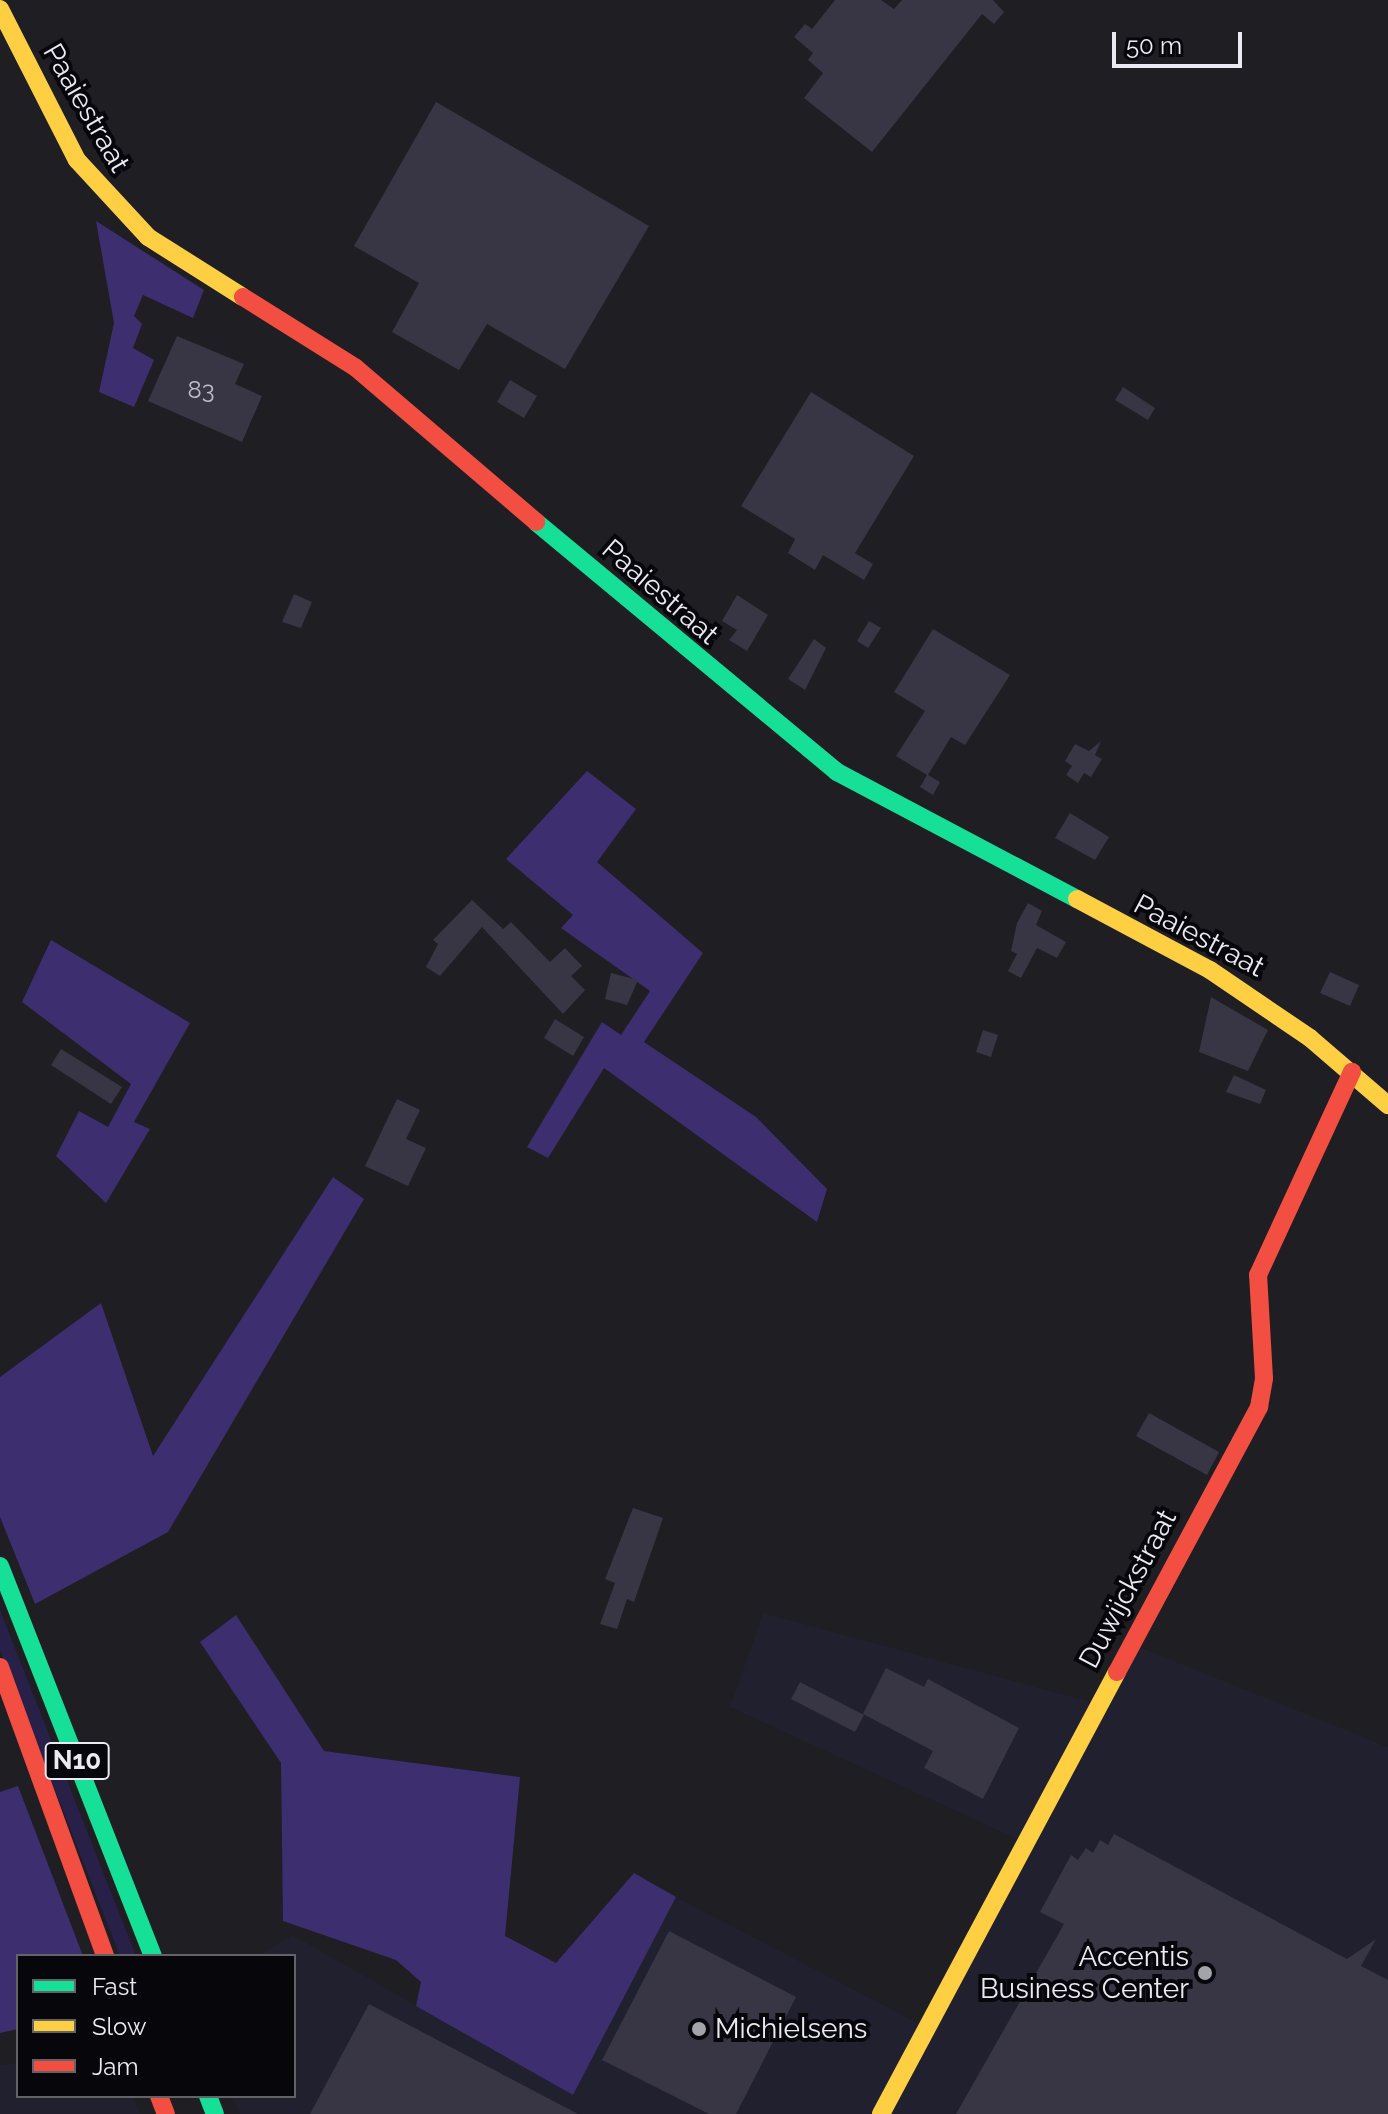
<!DOCTYPE html>
<html>
<head>
<meta charset="utf-8">
<style>
  body { margin:0 }
  #map { position:relative; width:1388px; height:2114px; overflow:hidden; background:#1e1e23; font-family:Raleway,sans-serif }
  div>[style] { position:absolute }
  .built>* { inset:0; background:#21202e }
  .green>* { inset:0; background:#282049 }
  .forest>* { inset:0; background:#3d2e70 }
  .building>* { inset:0; background:#383545 }
  .fast>* { height:18px; margin:-9px; padding:0 9px; transform-origin:9px; border-radius:9px; background:#16e098 }
  .slow>* { height:18px; margin:-9px; padding:0 9px; transform-origin:9px; border-radius:9px; background:#ffcf43 }
  .jam>* { height:18px; margin:-9px; padding:0 9px; transform-origin:9px; border-radius:9px; background:#f24e42 }
  .dots>* { width:22px; height:22px; translate:-50% -50%; box-sizing:border-box; border:4px solid #07070b; border-radius:50% }
  span { translate:-50% -50%; white-space:nowrap; text-align:center; line-height:1.15; -webkit-text-stroke:8px #07070b; paint-order:stroke }
  .number-label { font-size:24px; color:#bebdc7 }
  .number-label span { -webkit-text-stroke-width:0 }
  .shield-label span { padding:2px 6px; background:#07070b; border:2px solid; border-radius:6px; -webkit-text-stroke-width:0 }
  .shield-label { font-size:26px; color:#ebeaf2; font-weight:700 }
  .street-label { font-size:28px; color:#ebeaf2 }
  .poi-label { font-size:28px; color:#ebeaf2 }
  .right { translate:-100% -50%; text-align:right }
  .left { translate:0 -50%; text-align:left }
  .legend { position:absolute; left:16px; top:1954px; width:280px; height:144px; box-sizing:border-box; background:#07070b; border:2px solid #626267; margin:0; padding:10px 14px; list-style:none; font-size:24px; color:#ebeaf2 }
  .legend li { display:flex; align-items:center; gap:16px; height:40px }
  .legend b { width:40px; border:2px solid #626267 }
  .scale { position:absolute; left:1112px; top:32px; width:130px; height:36px; box-sizing:border-box; border:4px solid #ebeaf2; border-top:0; padding-left:10px; font-size:24px; line-height:28px; white-space:nowrap; color:#ebeaf2; -webkit-text-stroke:6px #07070b; paint-order:stroke }
</style>
</head>
<body>
<div id="map">
  <div class="built">
    <div style="clip-path:polygon(763px 1613px,1091px 1702px,1119px 1648px,1144px 1649px,1388px 1747px,1388px 2114px,240px 2114px,232px 2096px,294px 2096px,294px 1956px,258px 1956px,293px 1935px,573px 2095px,676px 1897px,920px 2024px,1017px 1839px,730px 1707px)"></div>
    <div style="clip-path:polygon(18px 2063px,18px 2096px,133px 2096px,140px 2114px,0 2114px,0 2065px)"></div>
  </div>
  <div class="green">
    <div style="clip-path:polygon(0 1610px,136px 1956px,120px 1956px,0 1650px)"></div>
  </div>
  <div class="forest">
    <div style="clip-path:polygon(96px 221px,204px 290px,193px 318px,143px 295px,134px 316px,142px 324px,133px 348px,154px 360px,134px 407px,99px 392px,114px 323px)"></div>
    <div style="clip-path:polygon(587px 771px,636px 809px,597px 862px,703px 953px,644px 1042px,756px 1117px,827px 1189px,817px 1222px,604px 1068px,548px 1158px,527px 1147px,602px 1022px,621px 1035px,650px 991px,561px 928px,573px 915px,506px 859px)"></div>
    <div style="clip-path:polygon(51px 940px,190px 1023px,134px 1122px,150px 1129px,106px 1203px,56px 1156px,79px 1111px,108px 1127px,131px 1084px,22px 1002px)"></div>
    <div style="clip-path:polygon(333px 1177px,364px 1199px,168px 1532px,35px 1604px,0 1517px,0 1377px,101px 1303px,153px 1456px)"></div>
    <div style="clip-path:polygon(236px 1615px,324px 1751px,520px 1777px,505px 1936px,556px 1963px,634px 1873px,676px 1897px,573px 2095px,416px 2006px,421px 1982px,396px 1960px,283px 1921px,281px 1763px,200px 1642px)"></div>
    <div style="clip-path:polygon(18px 1786px,83px 1956px,18px 1956px,18px 2029px,0 2033px,0 1792px)"></div>
  </div>
  <div class="building">
    <div style="clip-path:polygon(835px 0,881px 0,894px 9px,902px 0,993px 0,1004px 12px,994px 24px,982px 14px,872px 152px,804px 98px,823px 73px,808px 60px,813px 53px,794px 37px,805px 24px,812px 29px)"></div>
    <div style="clip-path:polygon(436px 102px,649px 226px,565px 369px,487px 324px,459px 370px,392px 332px,419px 283px,354px 246px)"></div>
    <div style="clip-path:polygon(177px 336px,244px 364px,235px 384px,262px 396px,242px 442px,148px 401px)"></div>
    <div style="clip-path:polygon(510px 380px,537px 396px,524px 418px,497px 402px)"></div>
    <div style="clip-path:polygon(1123px 387px,1155px 408px,1148px 420px,1115px 400px)"></div>
    <div style="clip-path:polygon(811px 392px,914px 456px,855px 553px,873px 564px,864px 580px,823px 555px,815px 570px,788px 553px,795px 539px,741px 506px)"></div>
    <div style="clip-path:polygon(294px 594px,312px 602px,301px 628px,282px 622px)"></div>
    <div style="clip-path:polygon(737px 595px,768px 615px,747px 651px,729px 640px,737px 630px,722px 621px)"></div>
    <div style="clip-path:polygon(869px 621px,881px 628px,868px 648px,857px 641px)"></div>
    <div style="clip-path:polygon(933px 629px,1010px 675px,965px 745px,951px 737px,928px 775px,940px 782px,933px 795px,920px 787px,927px 775px,896px 756px,925px 711px,894px 692px)"></div>
    <div style="clip-path:polygon(814px 639px,826px 648px,805px 690px,788px 679px)"></div>
    <div style="clip-path:polygon(1101px 741px,1095px 755px,1102px 759px,1091px 777px,1084px 773px,1078px 783px,1066px 775px,1072px 766px,1065px 761px,1075px 744px,1089px 751px)"></div>
    <div style="clip-path:polygon(1070px 813px,1109px 837px,1095px 860px,1055px 838px)"></div>
    <div style="clip-path:polygon(472px 900px,503px 929px,511px 922px,550px 962px,565px 948px,582px 966px,571px 976px,585px 990px,563px 1014px,482px 927px,440px 976px,426px 967px,438px 944px,433px 940px)"></div>
    <div style="clip-path:polygon(1028px 903px,1042px 911px,1036px 925px,1066px 942px,1057px 958px,1037px 948px,1021px 978px,1008px 971px,1017px 954px,1011px 951px,1017px 923px)"></div>
    <div style="clip-path:polygon(1330px 972px,1359px 985px,1350px 1006px,1320px 993px)"></div>
    <div style="clip-path:polygon(611px 973px,638px 980px,627px 1005px,605px 999px)"></div>
    <div style="clip-path:polygon(1211px 997px,1268px 1030px,1248px 1071px,1199px 1052px)"></div>
    <div style="clip-path:polygon(555px 1019px,584px 1037px,573px 1056px,544px 1038px)"></div>
    <div style="clip-path:polygon(983px 1030px,998px 1035px,991px 1057px,976px 1052px)"></div>
    <div style="clip-path:polygon(61px 1049px,122px 1087px,111px 1104px,51px 1065px)"></div>
    <div style="clip-path:polygon(1234px 1075px,1266px 1090px,1260px 1104px,1226px 1092px)"></div>
    <div style="clip-path:polygon(397px 1099px,420px 1110px,406px 1139px,426px 1148px,408px 1186px,365px 1166px)"></div>
    <div style="clip-path:polygon(1149px 1413px,1219px 1452px,1207px 1475px,1136px 1436px)"></div>
    <div style="clip-path:polygon(633px 1508px,663px 1518px,634px 1602px,627px 1599px,617px 1629px,600px 1624px,615px 1583px,605px 1579px)"></div>
    <div style="clip-path:polygon(886px 1668px,924px 1687px,928px 1679px,1019px 1728px,983px 1799px,924px 1768px,933px 1751px,863px 1714px)"></div>
    <div style="clip-path:polygon(800px 1682px,864px 1715px,855px 1732px,791px 1699px)"></div>
    <div style="clip-path:polygon(1114px 1834px,1347px 1959px,1376px 1939px,1361px 1966px,1388px 1980px,1388px 2114px,956px 2114px,1064px 1924px,1040px 1912px,1071px 1855px,1078px 1860px,1086px 1848px,1093px 1853px,1100px 1840px,1108px 1845px)"></div>
    <div style="clip-path:polygon(669px 1931px,796px 1997px,736px 2114px,709px 2114px,602px 2060px)"></div>
    <div style="clip-path:polygon(369px 2004px,578px 2114px,310px 2114px)"></div>
  </div>
  <div class="fast">
    <div style="left:536px;top:522px;width:391px;rotate:39.7deg"></div>
    <div style="left:837px;top:772px;width:272px;rotate:27.9deg"></div>
    <div style="left:0;top:1566px;width:419px;rotate:68.6deg"></div>
    <div style="left:208px;top:2096px;width:19px;rotate:69deg"></div>
  </div>
  <div class="slow">
    <div style="left:0;top:9px;width:169px;rotate:63deg"></div>
    <div style="left:77px;top:160px;width:105px;rotate:47.3deg"></div>
    <div style="left:148px;top:237px;width:112px;rotate:32.3deg"></div>
    <div style="left:1077px;top:899px;width:151px;rotate:28.1deg"></div>
    <div style="left:1210px;top:970px;width:121px;rotate:34.2deg"></div>
    <div style="left:1310px;top:1038px;width:103px;rotate:40.7deg"></div>
    <div style="left:881px;top:2114px;width:501px;rotate:-61.9deg"></div>
  </div>
  <div class="jam">
    <div style="left:243px;top:297px;width:133px;rotate:32.1deg"></div>
    <div style="left:356px;top:368px;width:237px;rotate:40.5deg"></div>
    <div style="left:0;top:1667px;width:307px;rotate:70deg"></div>
    <div style="left:1117px;top:1672px;width:301px;rotate:-61.8deg"></div>
    <div style="left:1259px;top:1407px;width:29px;rotate:-80deg"></div>
    <div style="left:1264px;top:1378px;width:103px;rotate:-93.3deg"></div>
    <div style="left:1258px;top:1275px;width:224px;rotate:-65.2deg"></div>
    <div style="left:159px;top:2096px;width:19px;rotate:69deg"></div>
  </div>
  <div class="dots">
    <div style="left:1205px;top:1973px;background:#a3a3aa"></div>
    <div style="left:699px;top:2029px;background:#a3a3aa"></div>
  </div>
  <div class="number-label">
    <span style="left:201px;top:390px">83</span>
  </div>
  <div class="shield-label">
    <span style="left:77px;top:1761px">N10</span>
  </div>
  <div class="street-label">
    <span style="left:86px;top:108px;rotate:60deg">Paaiestraat</span>
    <span style="left:660px;top:592px;rotate:41deg">Paaiestraat</span>
    <span style="left:1199px;top:936px;rotate:28deg">Paaiestraat</span>
    <span style="left:1128px;top:1589px;rotate:-62deg">Duwijckstraat</span>
  </div>
  <div class="poi-label">
    <span class="right" style="left:1189px;top:1973px">Accentis<br>Business Center</span>
    <span class="left" style="left:715px;top:2029px">Michielsens</span>
  </div>
  <ul class="legend">
  <li><b style="height:10px;background:#16e098"></b>Fast</li>
  <li><b style="height:10px;background:#ffcf43"></b>Slow</li>
  <li><b style="height:10px;background:#f24e42"></b>Jam</li>
  </ul>
  <div class="scale">50 m</div>
</div>
</body>
</html>
